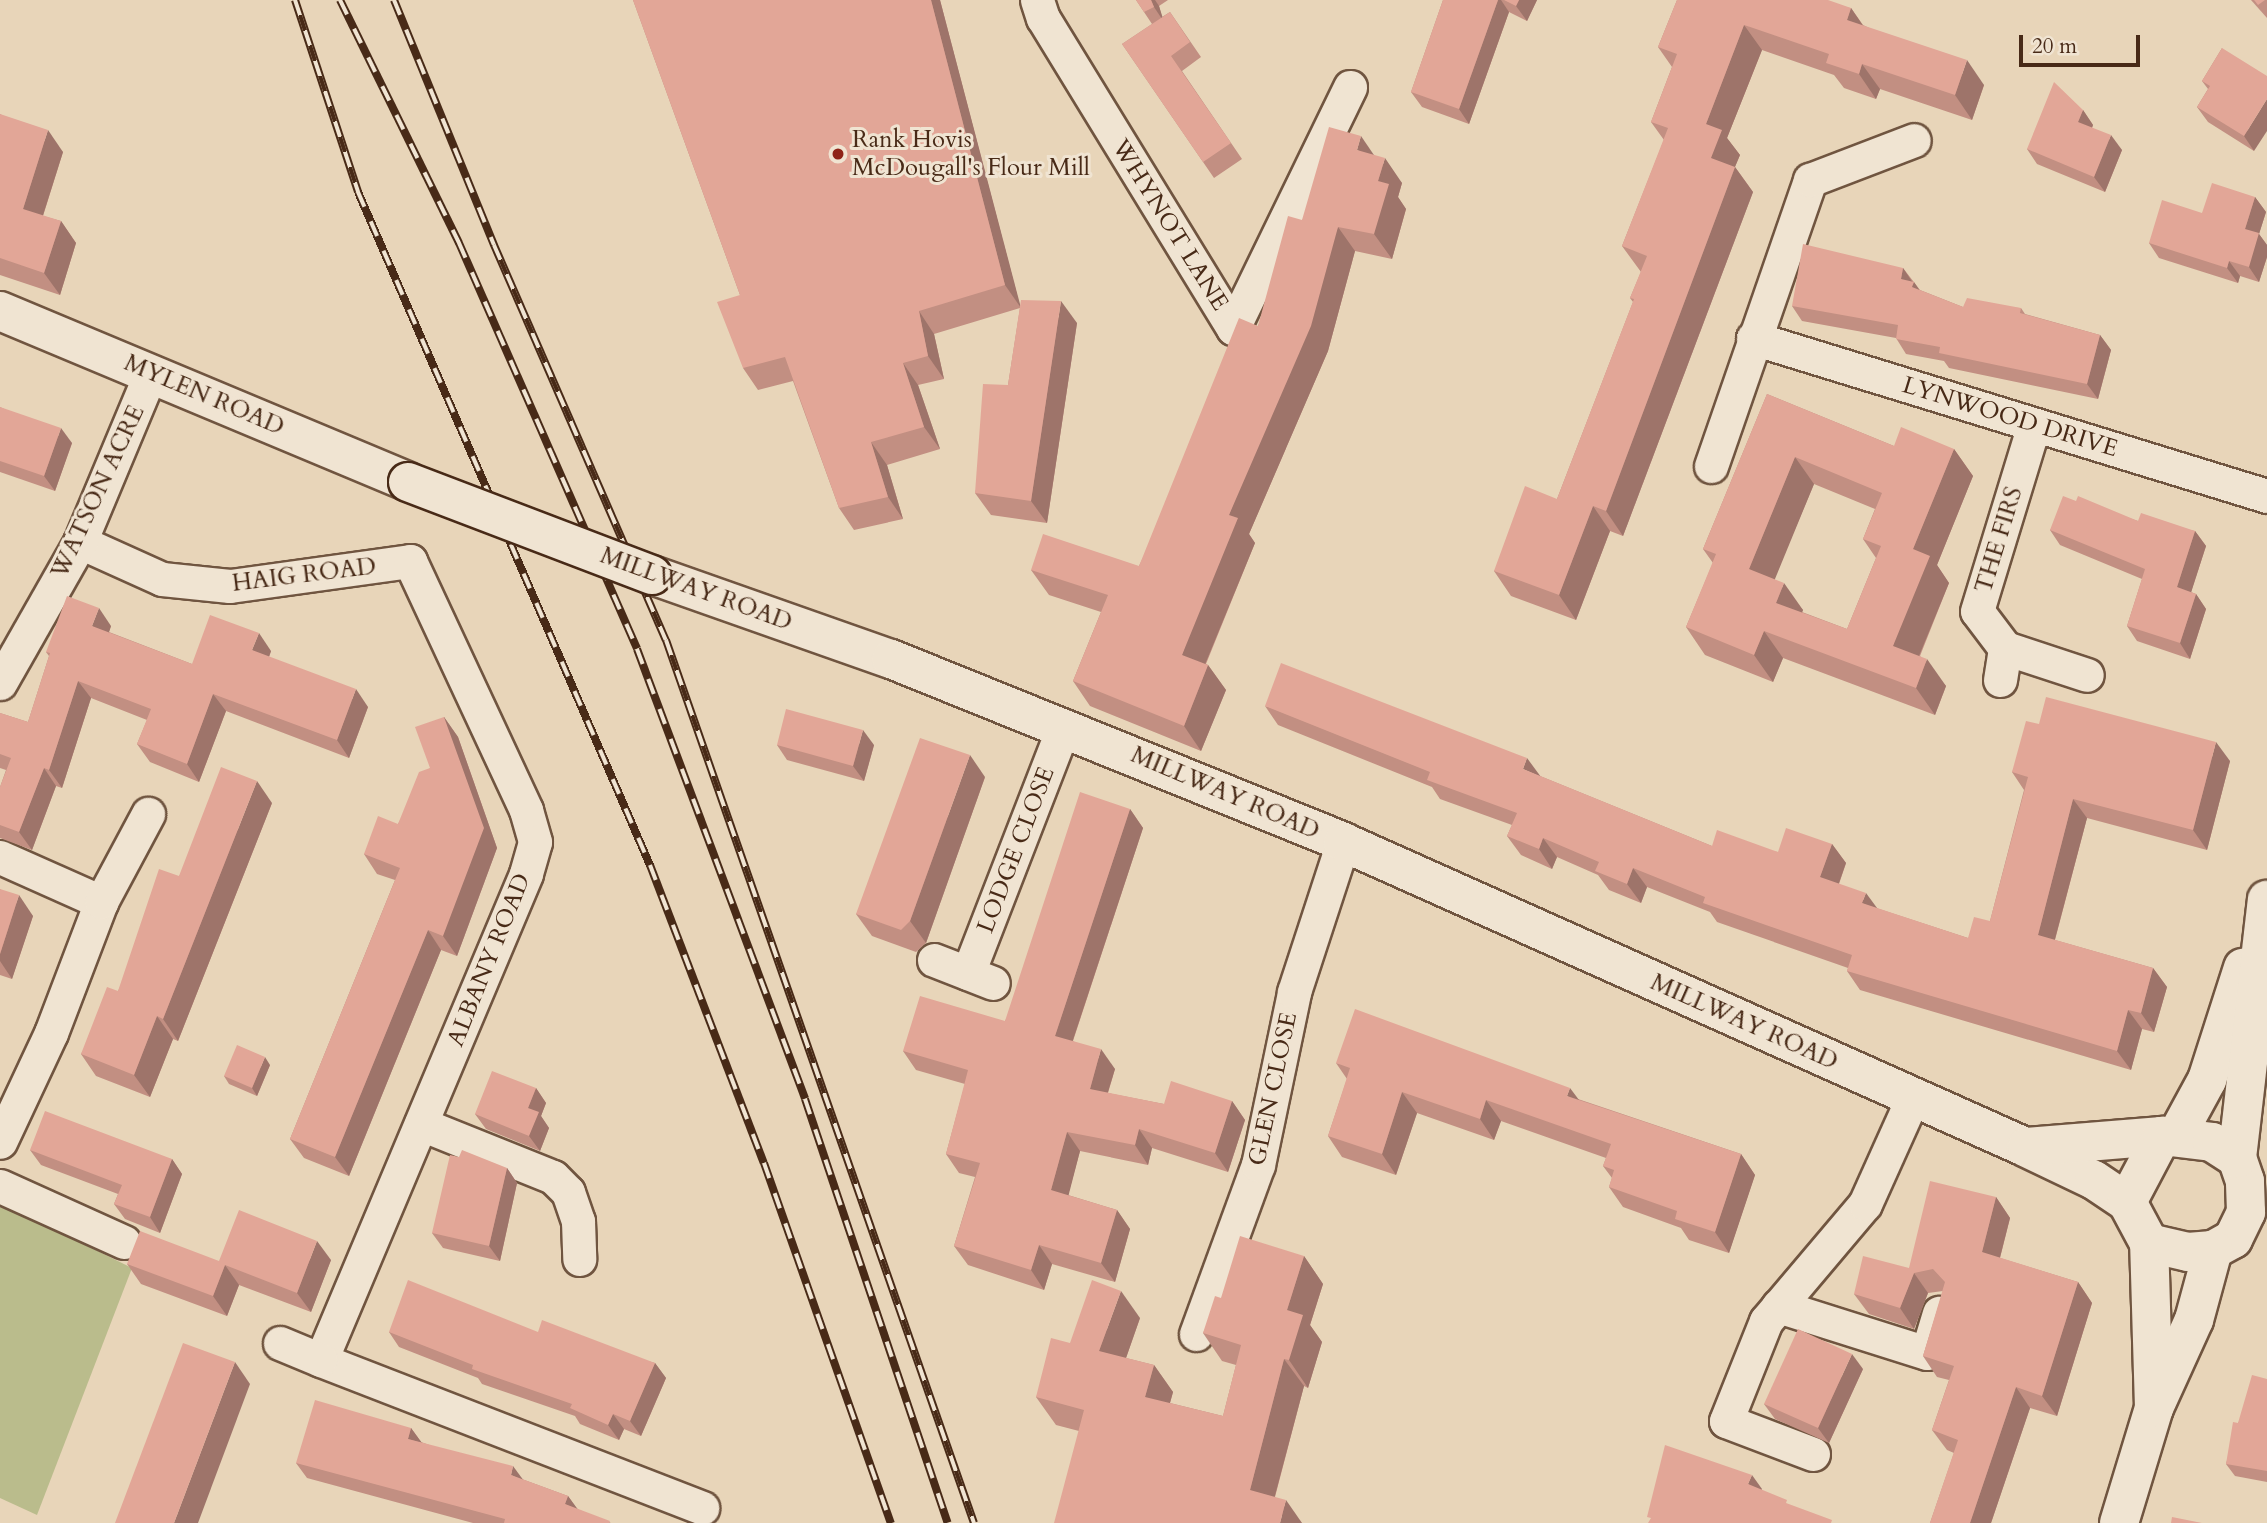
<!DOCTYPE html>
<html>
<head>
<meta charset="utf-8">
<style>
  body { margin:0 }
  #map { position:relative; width:2267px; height:1523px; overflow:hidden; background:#e8d5b9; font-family:Cardo,serif }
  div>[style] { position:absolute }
  .green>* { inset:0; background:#babc8c }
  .roads { filter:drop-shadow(2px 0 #705540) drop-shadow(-2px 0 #705540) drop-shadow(0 2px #705540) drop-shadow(0 -2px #705540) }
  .street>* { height:33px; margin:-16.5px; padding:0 16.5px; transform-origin:16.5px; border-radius:16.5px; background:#f0e4d2 }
  .secondary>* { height:38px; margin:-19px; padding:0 19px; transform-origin:19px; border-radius:19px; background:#f0e4d2 }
  .rail>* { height:8px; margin-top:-4px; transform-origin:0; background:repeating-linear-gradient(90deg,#f0e4d2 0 16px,#482a17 0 32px); box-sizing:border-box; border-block:2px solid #482a17 }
  .bridges { filter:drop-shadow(2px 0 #482a17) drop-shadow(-2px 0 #482a17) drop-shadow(0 2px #482a17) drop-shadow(0 -2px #482a17) }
  .secondary-bridge>* { height:38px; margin:-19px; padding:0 19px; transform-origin:19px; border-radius:19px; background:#f0e4d2 }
  .wall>* { inset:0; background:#c28f82 }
  .shaded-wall>* { inset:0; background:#9e746a }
  .building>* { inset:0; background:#e2a697 }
  .dots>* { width:19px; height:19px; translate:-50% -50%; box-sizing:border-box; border:4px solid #f0e4d2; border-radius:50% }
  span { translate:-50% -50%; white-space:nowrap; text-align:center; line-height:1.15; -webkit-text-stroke:6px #f0e4d2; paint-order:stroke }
  .poi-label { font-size:24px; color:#482a17 }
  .left { translate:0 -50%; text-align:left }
  .street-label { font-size:24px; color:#482a17 }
  .scale { position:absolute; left:2019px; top:35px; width:121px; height:32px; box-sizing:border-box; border:4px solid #482a17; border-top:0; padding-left:9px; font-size:21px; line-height:24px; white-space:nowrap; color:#482a17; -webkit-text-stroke:5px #f0e4d2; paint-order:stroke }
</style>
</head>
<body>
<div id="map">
  <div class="green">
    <div style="clip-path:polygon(0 1203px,132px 1268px,37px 1515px,0 1498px)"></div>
  </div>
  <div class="roads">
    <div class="street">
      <div style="left:1037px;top:0;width:19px;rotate:72deg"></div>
      <div style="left:1043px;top:18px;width:364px;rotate:58.5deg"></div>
      <div style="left:1233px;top:328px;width:268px;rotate:-64.1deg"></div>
      <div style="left:1753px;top:338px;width:538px;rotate:17.09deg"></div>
      <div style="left:1711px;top:466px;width:303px;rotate:-70.9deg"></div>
      <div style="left:1810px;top:180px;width:111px;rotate:-21deg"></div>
      <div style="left:80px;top:542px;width:90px;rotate:24.3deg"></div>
      <div style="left:162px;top:579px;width:68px;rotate:5.9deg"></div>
      <div style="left:230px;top:586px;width:182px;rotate:-7.9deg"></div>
      <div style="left:410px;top:561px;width:275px;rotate:65deg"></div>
      <div style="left:526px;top:810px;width:33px;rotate:74deg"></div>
      <div style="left:535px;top:842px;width:33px;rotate:106deg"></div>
      <div style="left:526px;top:874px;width:527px;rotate:112.87deg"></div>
      <div style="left:321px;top:1360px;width:409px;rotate:21.2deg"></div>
      <div style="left:2005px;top:648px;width:46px;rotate:-127.1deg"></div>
      <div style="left:1977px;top:611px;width:195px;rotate:-73deg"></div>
      <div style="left:2000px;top:680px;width:32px;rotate:-81deg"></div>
      <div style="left:2005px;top:648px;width:86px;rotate:18.2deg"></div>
      <div style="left:0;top:683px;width:162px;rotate:-60.4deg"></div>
      <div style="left:80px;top:542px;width:184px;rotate:-67.3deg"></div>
      <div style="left:0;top:857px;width:111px;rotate:24deg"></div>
      <div style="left:101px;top:902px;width:140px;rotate:110.9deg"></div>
      <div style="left:51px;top:1033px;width:120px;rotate:115.1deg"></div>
      <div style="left:101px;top:902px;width:100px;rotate:-61.9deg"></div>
      <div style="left:934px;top:960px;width:63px;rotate:21.3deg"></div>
      <div style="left:968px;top:973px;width:265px;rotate:-68.8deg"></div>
      <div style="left:421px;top:1124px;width:142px;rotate:21.9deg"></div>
      <div style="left:553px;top:1177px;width:21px;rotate:45deg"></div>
      <div style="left:568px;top:1192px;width:31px;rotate:71deg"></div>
      <div style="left:578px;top:1221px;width:38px;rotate:88deg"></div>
      <div style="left:0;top:1186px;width:136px;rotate:24.3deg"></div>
      <div style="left:1778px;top:1306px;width:156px;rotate:17.5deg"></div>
      <div style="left:1927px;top:1353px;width:42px;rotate:-73.3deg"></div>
      <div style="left:1196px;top:1334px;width:180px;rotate:-69.9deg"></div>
      <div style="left:1258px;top:1165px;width:177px;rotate:-78.2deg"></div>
      <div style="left:1294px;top:992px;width:158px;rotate:-71.9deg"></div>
      <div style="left:280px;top:1343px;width:44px;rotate:22.5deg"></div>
      <div style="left:1813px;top:1454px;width:93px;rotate:-159.2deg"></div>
      <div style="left:1726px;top:1421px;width:108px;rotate:-68.2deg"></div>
      <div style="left:1766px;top:1321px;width:153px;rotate:-49.8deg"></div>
      <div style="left:1865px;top:1204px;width:117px;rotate:-65.8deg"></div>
    </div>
    <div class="secondary">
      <div style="left:0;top:311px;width:442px;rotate:22.7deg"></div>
      <div style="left:652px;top:575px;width:253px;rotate:19.4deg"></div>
      <div style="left:891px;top:659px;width:488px;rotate:22deg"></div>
      <div style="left:1343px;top:842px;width:747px;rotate:24.09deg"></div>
      <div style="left:2025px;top:1147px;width:76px;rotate:25.6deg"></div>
      <div style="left:2094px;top:1180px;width:40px;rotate:34deg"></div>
      <div style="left:2177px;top:1135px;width:63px;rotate:-61.4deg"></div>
      <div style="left:2207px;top:1080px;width:118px;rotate:-72.2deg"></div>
      <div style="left:2027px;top:1147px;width:135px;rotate:-4.7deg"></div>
      <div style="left:2149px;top:1243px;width:40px;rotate:13deg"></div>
      <div style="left:2188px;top:1252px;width:25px;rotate:-5deg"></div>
      <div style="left:2213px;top:1250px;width:23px;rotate:-29deg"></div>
      <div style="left:2233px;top:1239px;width:30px;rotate:-64deg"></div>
      <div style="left:2246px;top:1212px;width:31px;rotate:-92deg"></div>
      <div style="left:2245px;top:1181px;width:24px;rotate:-109deg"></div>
      <div style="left:2237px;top:1158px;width:260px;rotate:-83.4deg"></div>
      <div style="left:2154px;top:1408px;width:165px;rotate:-91.7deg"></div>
      <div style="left:2149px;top:1243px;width:47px;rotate:-118.2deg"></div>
      <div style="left:2127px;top:1202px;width:75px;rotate:-62.1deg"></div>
      <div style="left:2162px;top:1136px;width:50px;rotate:6.8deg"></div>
      <div style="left:2212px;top:1142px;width:30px;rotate:33deg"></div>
      <div style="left:2119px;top:1523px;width:120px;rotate:-73.1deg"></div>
      <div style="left:2154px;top:1408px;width:97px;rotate:-65.6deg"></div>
      <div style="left:2194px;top:1320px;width:73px;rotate:-74.8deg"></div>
    </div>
  </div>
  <div class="rail">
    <div style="left:295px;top:0;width:202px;rotate:71.8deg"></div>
    <div style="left:358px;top:192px;width:734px;rotate:66.55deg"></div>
    <div style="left:650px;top:865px;width:319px;rotate:69.1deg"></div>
    <div style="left:764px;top:1163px;width:382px;rotate:70.6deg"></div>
    <div style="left:340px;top:0;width:271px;rotate:63.9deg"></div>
    <div style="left:459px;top:243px;width:443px;rotate:66.3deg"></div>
    <div style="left:637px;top:649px;width:480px;rotate:69.5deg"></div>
    <div style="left:805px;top:1099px;width:447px;rotate:71.4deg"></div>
    <div style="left:394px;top:0;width:265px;rotate:67.8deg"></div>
    <div style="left:494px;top:245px;width:431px;rotate:66.5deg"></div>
    <div style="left:666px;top:640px;width:935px;rotate:70.77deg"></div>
  </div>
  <div class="bridges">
    <div class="secondary-bridge">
      <div style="left:408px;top:482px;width:261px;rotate:20.9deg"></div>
    </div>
  </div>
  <div class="wall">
    <div style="clip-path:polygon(633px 0,940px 0,1020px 306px,1077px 323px,1047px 523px,991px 515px,975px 493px,1008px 385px,1020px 308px,934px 334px,944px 379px,918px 385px,940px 449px,887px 465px,903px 519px,854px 530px,839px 508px,793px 381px,758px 390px,743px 368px,740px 295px)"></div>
    <div style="clip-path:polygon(1136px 0,1168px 0,1159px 6px,1162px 17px,1170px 12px,1201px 57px,1182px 71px,1242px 159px,1214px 178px,1122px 44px,1152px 24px)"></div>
    <div style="clip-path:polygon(1443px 0,1537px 0,1527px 21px,1509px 12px,1469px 124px,1422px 107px,1411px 92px)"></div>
    <div style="clip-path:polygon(1677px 0,1851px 8px,1863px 25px,1984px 85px,1972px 120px,1880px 89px,1876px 99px,1844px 88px,1834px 75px,1762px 50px,1727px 138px,1740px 155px,1735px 167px,1753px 192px,1623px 536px,1610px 531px,1576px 620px,1511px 596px,1494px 571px,1557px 499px,1633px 302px,1630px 298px,1641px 272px,1622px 246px,1664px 140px,1651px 122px,1672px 67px,1658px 47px)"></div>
    <div style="clip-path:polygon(2251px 0,2267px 0,2267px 18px)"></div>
    <div style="clip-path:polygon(2222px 48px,2254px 151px,2208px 122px,2197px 107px,2208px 89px,2202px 81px)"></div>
    <div style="clip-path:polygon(2083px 110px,2093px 125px,2092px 128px,2122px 150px,2105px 192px,2037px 164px,2027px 149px)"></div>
    <div style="clip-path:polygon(0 114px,63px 152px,43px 216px,61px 221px,76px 243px,60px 295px,0 275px)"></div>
    <div style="clip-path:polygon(1374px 155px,1402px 183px,1398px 197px,1406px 209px,1392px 259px,1355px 251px,1328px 351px,1249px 534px,1255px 543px,1206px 664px,1208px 665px,1226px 690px,1201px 751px,1090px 706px,1073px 681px,1101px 612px,1049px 595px,1031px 570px,1139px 566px,1258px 326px,1302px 220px)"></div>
    <div style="clip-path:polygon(2255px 197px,2266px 212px,2259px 234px,2267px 245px,2267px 257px,2259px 282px,2240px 276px,2238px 283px,2159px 258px,2149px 243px,2202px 213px)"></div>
    <div style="clip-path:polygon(1903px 268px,1920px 290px,1963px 307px,2021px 308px,2025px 314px,2100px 335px,2111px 350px,2098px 399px,1949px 368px,1944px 361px,1906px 354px,1896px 338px,1802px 321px,1792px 306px)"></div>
    <div style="clip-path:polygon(evenodd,1767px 394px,1894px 446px,1954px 449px,1973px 476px,1937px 565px,1949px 583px,1920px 656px,1946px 686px,1935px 715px,1783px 658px,1773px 682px,1705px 655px,1686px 627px,1713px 563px,1703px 549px,1767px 394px,1814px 484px,1875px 509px,1863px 539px,1876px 558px,1847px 629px,1802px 612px,1803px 610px,1774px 579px,1814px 484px)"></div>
    <div style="clip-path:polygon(0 407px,72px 443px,55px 491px,0 472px)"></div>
    <div style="clip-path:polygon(2076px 501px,2138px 521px,2195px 531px,2206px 546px,2191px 592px,2196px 594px,2206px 609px,2190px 659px,2137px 641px,2127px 626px,2142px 579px,2060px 545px,2050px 530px)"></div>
    <div style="clip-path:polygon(111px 626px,109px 632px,192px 664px,271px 651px,269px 657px,368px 707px,349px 758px,226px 711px,199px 782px,150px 762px,137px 744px,147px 720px,91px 698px,62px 788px,56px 786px,32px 850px,0 838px,0 787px,6px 770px,0 768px,0 713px,28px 722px,49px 656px,46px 652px)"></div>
    <div style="clip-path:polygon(1265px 706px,1540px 776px,1712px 846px,1778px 852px,1832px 844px,1846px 863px,1839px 884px,1876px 908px,1968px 938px,1990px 921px,2024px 790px,2012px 772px,2039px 724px,2230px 761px,2207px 850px,2087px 818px,2055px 940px,2153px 968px,2167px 987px,2154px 1032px,2142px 1029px,2131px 1070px,1860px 990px,1847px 971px,1848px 968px,1717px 922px,1710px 912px,1647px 887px,1641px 903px,1609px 890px,1598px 875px,1557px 857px,1552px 869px,1521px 855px,1507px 836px,1512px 825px,1440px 799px,1432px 787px,1278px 725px)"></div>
    <div style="clip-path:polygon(444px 717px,458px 737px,497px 848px,457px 956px,441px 950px,349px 1176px,304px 1158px,290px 1139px,395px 880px,377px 874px,364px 854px,398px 824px,430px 768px)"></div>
    <div style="clip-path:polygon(777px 745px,874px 745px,864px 781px,787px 760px)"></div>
    <div style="clip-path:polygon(985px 777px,926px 943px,916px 952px,872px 936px,856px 914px)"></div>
    <div style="clip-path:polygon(272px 803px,178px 1041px,173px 1039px,150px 1097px,96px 1076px,81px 1054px,118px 991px,179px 876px)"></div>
    <div style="clip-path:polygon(1130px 809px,1143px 828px,1073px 1041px,1115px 1069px,1108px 1093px,1164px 1104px,1232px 1101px,1245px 1120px,1228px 1172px,1152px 1148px,1148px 1165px,1080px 1151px,1068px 1195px,1117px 1210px,1130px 1229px,1115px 1282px,1052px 1264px,1044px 1290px,968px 1265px,954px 1246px,975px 1177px,959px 1173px,946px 1154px,965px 1084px,916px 1070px,903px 1051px,1005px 1021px)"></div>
    <div style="clip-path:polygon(0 889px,33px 916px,12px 979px,0 975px)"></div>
    <div style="clip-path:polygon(1336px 1063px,1578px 1099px,1741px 1154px,1755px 1175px,1729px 1253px,1689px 1240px,1681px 1228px,1623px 1207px,1609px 1187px,1612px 1178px,1603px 1166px,1606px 1158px,1501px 1121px,1494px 1140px,1417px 1113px,1396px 1175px,1342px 1157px,1328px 1136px,1347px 1079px)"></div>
    <div style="clip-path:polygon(270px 1065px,257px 1096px,229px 1084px,224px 1076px)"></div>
    <div style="clip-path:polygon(536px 1088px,546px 1103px,541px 1116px,549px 1128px,540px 1151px,486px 1129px,475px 1114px)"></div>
    <div style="clip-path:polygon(30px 1150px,172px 1159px,182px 1174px,160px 1233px,125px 1219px,114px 1204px,118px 1194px,41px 1165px)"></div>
    <div style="clip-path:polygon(507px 1168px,517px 1183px,500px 1261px,443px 1248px,432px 1233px)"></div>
    <div style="clip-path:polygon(1996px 1197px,2010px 1218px,2000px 1258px,2078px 1282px,2092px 1303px,2057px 1416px,2030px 1408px,1991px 1523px,1930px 1523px,1954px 1453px,1947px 1450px,1932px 1430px,1949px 1380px,1937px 1377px,1923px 1356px,1943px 1291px,1928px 1293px,1914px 1329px,1869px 1314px,1854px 1294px,1909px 1268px)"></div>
    <div style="clip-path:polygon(1304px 1256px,1323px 1284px,1310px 1325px,1322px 1342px,1308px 1388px,1304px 1386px,1275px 1497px,1302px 1523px,1079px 1431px,1056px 1425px,1036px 1397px,1070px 1343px,1140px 1318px,1126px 1358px,1154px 1365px,1173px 1392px,1170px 1403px,1223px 1416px,1236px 1365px,1222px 1361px,1203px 1333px,1221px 1298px)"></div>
    <div style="clip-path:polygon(331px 1260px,311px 1312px,239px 1285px,227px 1316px,141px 1284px,127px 1264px,219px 1261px)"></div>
    <div style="clip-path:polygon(389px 1332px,538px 1332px,655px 1363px,666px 1378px,641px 1436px,624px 1429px,619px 1440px,580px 1424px,575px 1416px,482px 1384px,478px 1378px,399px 1347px)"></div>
    <div style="clip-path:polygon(1863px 1369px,1829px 1443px,1775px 1419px,1764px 1404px)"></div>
    <div style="clip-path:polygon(2267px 1379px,2267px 1482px,2235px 1476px,2226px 1464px,2238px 1423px)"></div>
    <div style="clip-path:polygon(411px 1428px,421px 1442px,568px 1496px,577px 1509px,611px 1523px,473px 1523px,307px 1478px,296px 1463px)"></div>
  </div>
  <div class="shaded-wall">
    <div style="clip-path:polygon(931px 0,940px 0,1021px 308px,1005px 285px)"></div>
    <div style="clip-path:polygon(1151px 0,1155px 0,1159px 6px,1164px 22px,1154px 7px)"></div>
    <div style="clip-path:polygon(1498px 0,1501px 0,1509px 12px,1469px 124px,1459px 109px)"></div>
    <div style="clip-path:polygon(1519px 0,1537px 0,1527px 21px,1516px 6px)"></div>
    <div style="clip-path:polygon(1851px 8px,1868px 33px,1847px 20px)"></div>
    <div style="clip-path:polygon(1744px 25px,1762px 50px,1727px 138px,1740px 155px,1728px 183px,1711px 158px,1706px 124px)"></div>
    <div style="clip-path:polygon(1967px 60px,1984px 85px,1972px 120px,1955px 95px)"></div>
    <div style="clip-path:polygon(1862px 64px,1880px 89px,1876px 99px,1859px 74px)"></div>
    <div style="clip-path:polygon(2267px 99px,2267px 131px,2254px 151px,2244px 136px)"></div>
    <div style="clip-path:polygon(2083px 110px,2093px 125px,2088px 137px,2078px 122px)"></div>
    <div style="clip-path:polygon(48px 130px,63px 152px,38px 231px,23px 209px)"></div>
    <div style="clip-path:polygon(2111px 135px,2122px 150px,2105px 192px,2094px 177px)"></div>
    <div style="clip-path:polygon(1361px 136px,1378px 161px,1357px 150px)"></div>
    <div style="clip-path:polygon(1385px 158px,1402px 183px,1398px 197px,1406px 209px,1392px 259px,1374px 234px,1378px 181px)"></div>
    <div style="clip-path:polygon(1735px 167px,1753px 192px,1623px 536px,1606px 511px)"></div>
    <div style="clip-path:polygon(2255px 197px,2266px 212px,2259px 234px,2267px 245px,2267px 257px,2259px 282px,2249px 267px,2245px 229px)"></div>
    <div style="clip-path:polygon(61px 221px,76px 243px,60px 295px,44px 273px)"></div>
    <div style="clip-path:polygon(1338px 227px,1355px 251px,1328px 351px,1249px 534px,1255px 543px,1199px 679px,1182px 655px,1229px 515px)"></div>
    <div style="clip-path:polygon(2229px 261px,2240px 276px,2238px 283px,2227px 268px)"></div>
    <div style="clip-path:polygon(1903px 268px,1913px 283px,1914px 282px,1924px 297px,1901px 279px)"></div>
    <div style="clip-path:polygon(1061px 301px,1077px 323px,1047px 523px,1031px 501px)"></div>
    <div style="clip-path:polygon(919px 311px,934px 334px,944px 379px,928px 356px)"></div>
    <div style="clip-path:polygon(2100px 335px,2111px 350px,2098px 399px,2087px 384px)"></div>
    <div style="clip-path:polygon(903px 363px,918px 385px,940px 449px,924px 427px)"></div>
    <div style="clip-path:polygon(61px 428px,72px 443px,55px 491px,44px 476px)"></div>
    <div style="clip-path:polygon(871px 442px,887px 465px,903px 519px,888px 497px)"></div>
    <div style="clip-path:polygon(1954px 449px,1973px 476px,1937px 565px,1949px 583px,1912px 673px,1893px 646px,1913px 549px)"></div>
    <div style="clip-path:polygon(1795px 457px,1814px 484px,1768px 596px,1749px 569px)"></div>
    <div style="clip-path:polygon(1593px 506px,1610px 531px,1576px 620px,1559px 595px)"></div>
    <div style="clip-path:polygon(2195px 531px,2206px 546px,2188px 602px,2177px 587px)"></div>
    <div style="clip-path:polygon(1784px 583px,1803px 610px,1795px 630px,1776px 603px)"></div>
    <div style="clip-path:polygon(2196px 594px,2206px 609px,2190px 659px,2180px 643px)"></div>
    <div style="clip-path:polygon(99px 608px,111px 626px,105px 644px,92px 626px)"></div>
    <div style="clip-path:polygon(1764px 631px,1783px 658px,1773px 682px,1754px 655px)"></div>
    <div style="clip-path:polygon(259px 633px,271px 651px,265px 668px,252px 650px)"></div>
    <div style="clip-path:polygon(1927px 659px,1946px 686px,1935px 715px,1916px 688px)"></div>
    <div style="clip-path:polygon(1208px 665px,1226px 690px,1201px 751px,1184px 726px)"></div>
    <div style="clip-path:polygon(78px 681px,91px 698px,62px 788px,49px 770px)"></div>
    <div style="clip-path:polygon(356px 689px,368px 707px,349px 758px,337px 740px)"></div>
    <div style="clip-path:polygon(213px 694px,226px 711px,199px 782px,187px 764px)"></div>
    <div style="clip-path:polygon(444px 717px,458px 737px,497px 848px,457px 956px,443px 936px)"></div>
    <div style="clip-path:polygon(863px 730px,874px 745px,864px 781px,853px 766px)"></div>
    <div style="clip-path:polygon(2216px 742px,2230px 761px,2207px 850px,2193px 830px)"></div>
    <div style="clip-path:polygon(970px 755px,985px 777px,926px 943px,910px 921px)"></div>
    <div style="clip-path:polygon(1527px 758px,1541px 777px,1523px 769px)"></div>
    <div style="clip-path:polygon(44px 768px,56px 786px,32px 850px,19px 832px)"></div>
    <div style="clip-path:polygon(257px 781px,272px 803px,178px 1041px,163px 1019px)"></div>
    <div style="clip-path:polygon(2073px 799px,2087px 818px,2051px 954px,2038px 935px)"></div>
    <div style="clip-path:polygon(1130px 809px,1143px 828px,1068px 1055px,1055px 1036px)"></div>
    <div style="clip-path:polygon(1543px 838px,1557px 857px,1552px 869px,1539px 849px)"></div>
    <div style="clip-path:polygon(1832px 844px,1846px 863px,1834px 897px,1820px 877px)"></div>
    <div style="clip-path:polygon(1633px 868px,1647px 887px,1641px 903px,1627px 884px)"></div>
    <div style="clip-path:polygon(1866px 893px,1880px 912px,1862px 903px)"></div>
    <div style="clip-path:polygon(19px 895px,33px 916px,12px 979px,0 961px,0 954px)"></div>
    <div style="clip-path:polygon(428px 930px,441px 950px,349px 1176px,335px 1157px)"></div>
    <div style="clip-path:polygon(2153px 968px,2167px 987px,2154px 1032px,2141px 1013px)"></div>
    <div style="clip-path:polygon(2128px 1010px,2142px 1029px,2131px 1070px,2117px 1051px)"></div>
    <div style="clip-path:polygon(157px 1016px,173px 1039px,150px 1097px,134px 1075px)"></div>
    <div style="clip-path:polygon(1101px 1049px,1115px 1069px,1103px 1108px,1090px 1089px)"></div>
    <div style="clip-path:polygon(265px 1057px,270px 1065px,257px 1096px,252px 1088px)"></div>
    <div style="clip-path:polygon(536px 1088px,546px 1103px,541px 1116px,549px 1128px,540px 1151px,529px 1136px,528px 1108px)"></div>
    <div style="clip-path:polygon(1570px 1088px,1585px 1108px,1567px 1096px)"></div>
    <div style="clip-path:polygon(1402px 1092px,1417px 1113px,1396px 1175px,1382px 1154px)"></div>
    <div style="clip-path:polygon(1486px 1100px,1501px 1121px,1494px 1140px,1480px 1119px)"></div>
    <div style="clip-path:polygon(1232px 1101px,1245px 1120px,1228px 1172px,1215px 1153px)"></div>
    <div style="clip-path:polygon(1139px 1129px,1152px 1148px,1148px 1165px,1135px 1145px)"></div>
    <div style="clip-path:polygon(1067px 1132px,1080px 1151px,1065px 1209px,1051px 1190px)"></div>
    <div style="clip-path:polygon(1741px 1154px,1755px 1175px,1729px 1253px,1715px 1232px)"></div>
    <div style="clip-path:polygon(172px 1159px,182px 1174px,160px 1233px,150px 1217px)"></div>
    <div style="clip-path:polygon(507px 1168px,517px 1183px,500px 1261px,489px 1246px)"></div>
    <div style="clip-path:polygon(1996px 1197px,2010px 1218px,1996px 1273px,1982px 1252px)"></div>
    <div style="clip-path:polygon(1117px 1210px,1130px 1229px,1115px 1282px,1101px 1263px)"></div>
    <div style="clip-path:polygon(317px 1241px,331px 1260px,311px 1312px,297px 1293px)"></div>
    <div style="clip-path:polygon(1039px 1245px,1052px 1264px,1044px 1290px,1031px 1270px)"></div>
    <div style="clip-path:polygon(1304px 1256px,1323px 1284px,1310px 1325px,1322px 1342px,1308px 1388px,1289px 1360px,1287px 1310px)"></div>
    <div style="clip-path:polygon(225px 1265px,239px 1285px,227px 1316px,213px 1296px)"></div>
    <div style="clip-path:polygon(1914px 1273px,1928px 1293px,1914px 1329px,1900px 1308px)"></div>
    <div style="clip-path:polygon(2078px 1282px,2092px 1303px,2057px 1416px,2042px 1396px)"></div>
    <div style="clip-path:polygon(1121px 1291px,1140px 1318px,1119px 1378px,1099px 1351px)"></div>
    <div style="clip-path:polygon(1852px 1354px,1863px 1369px,1829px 1443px,1818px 1428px)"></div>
    <div style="clip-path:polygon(1284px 1359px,1304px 1386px,1269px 1518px,1250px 1490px)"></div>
    <div style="clip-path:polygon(235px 1362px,250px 1384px,198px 1523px,174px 1523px)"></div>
    <div style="clip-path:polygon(655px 1363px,666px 1378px,641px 1436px,630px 1421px)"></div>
    <div style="clip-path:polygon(1154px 1365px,1173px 1392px,1164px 1424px,1145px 1397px)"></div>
    <div style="clip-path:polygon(2016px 1387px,2030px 1408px,1991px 1523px,1970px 1523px)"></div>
    <div style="clip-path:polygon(613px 1414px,624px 1429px,619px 1440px,608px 1425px)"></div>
    <div style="clip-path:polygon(411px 1428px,422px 1443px,408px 1439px)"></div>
    <div style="clip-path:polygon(513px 1466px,524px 1481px,511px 1475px)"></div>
    <div style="clip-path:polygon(1752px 1475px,1762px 1489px,1758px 1498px,1748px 1484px)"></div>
    <div style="clip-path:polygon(568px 1496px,579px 1511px,565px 1504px)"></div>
    <div style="clip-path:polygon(1286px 1500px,1302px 1523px,1280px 1523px)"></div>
  </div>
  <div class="building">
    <div style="clip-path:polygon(633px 0,931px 0,1005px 285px,919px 311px,928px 356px,903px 363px,924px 427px,871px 442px,888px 497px,839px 508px,785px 357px,743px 368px,717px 302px,740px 295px)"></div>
    <div style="clip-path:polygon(1136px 0,1151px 0,1154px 7px,1144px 12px)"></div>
    <div style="clip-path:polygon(1443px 0,1498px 0,1459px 109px,1411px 92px)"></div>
    <div style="clip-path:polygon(1504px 0,1519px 0,1516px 6px)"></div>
    <div style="clip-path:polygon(1677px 0,1828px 0,1851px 8px,1847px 20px,1967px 60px,1955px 95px,1862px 64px,1859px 74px,1826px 63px,1829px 54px,1744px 25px,1706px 124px,1722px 130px,1711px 158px,1735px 167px,1606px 511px,1593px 506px,1559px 595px,1494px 571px,1525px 486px,1557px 499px,1634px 299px,1630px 298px,1647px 256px,1622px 246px,1668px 128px,1651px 122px,1677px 54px,1658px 47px)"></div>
    <div style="clip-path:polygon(2254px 0,2265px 0,2258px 5px)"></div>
    <div style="clip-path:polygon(1170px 12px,1190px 42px,1171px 56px,1231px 143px,1203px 162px,1122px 44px)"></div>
    <div style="clip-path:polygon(2222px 48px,2267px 76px,2267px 99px,2244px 136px,2197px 107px,2210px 86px,2202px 81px)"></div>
    <div style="clip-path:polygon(2054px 82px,2083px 110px,2078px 122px,2111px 135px,2094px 177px,2027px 149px)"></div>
    <div style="clip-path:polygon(0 114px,48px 130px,23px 209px,61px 221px,44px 273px,0 258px)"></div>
    <div style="clip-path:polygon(1329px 127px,1361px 136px,1357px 150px,1385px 158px,1378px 181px,1389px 184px,1374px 234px,1338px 227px,1311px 326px,1229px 515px,1238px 518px,1182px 655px,1208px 665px,1184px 726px,1073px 681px,1108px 595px,1031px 570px,1043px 534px,1139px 566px,1239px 318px,1258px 326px,1288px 216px,1302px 220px)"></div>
    <div style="clip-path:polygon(2212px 183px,2255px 197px,2245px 229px,2259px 233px,2249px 267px,2229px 261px,2227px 268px,2149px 243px,2162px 200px,2202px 213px)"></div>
    <div style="clip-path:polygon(1803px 244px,1903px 268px,1901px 279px,1914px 282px,1912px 287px,1963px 307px,1967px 298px,2021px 308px,2020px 313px,2100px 335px,2087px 384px,1939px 353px,1940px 347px,1896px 339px,1898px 325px,1792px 306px)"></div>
    <div style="clip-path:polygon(1021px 300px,1061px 301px,1031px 501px,975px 493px,983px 384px,1008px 385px)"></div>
    <div style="clip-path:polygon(evenodd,1767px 394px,1894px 446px,1901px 427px,1954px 449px,1913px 549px,1930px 556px,1893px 646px,1927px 659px,1916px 688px,1764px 631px,1754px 655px,1686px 627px,1716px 554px,1703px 549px,1767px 394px,1795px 457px,1882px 493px,1863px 539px,1881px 546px,1847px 629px,1776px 603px,1784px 583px,1749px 569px,1795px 457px)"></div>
    <div style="clip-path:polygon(0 407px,61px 428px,44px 476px,0 461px)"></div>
    <div style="clip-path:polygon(2063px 496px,2076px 501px,2078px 496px,2138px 521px,2141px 513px,2195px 531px,2177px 587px,2196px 594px,2180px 643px,2127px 626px,2145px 569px,2050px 530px)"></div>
    <div style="clip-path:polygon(67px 596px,99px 608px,92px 626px,192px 664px,210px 615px,259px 633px,252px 650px,356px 689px,337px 740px,213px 694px,187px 764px,137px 744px,151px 709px,78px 681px,49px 770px,44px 768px,19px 832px,0 825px,0 787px,11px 758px,0 754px,0 713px,28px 722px,50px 653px,46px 652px)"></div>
    <div style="clip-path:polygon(1281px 663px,1527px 758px,1523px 769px,1712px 846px,1717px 830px,1778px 852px,1786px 828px,1832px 844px,1820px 877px,1866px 893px,1862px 903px,1968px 938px,1974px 917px,1990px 921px,2028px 777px,2012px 772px,2026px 721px,2039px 724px,2046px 697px,2216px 742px,2193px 830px,2073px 799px,2038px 935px,2153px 968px,2141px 1013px,2128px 1010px,2117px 1051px,1847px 971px,1852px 955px,1703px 903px,1705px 897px,1633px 868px,1627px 884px,1595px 871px,1599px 862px,1543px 838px,1539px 849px,1507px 836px,1517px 813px,1427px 780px,1430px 772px,1265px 706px)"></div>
    <div style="clip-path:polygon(786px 709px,863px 730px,853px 766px,777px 745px)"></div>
    <div style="clip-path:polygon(444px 717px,484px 828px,443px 936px,428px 930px,335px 1157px,290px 1139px,400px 868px,364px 854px,378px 816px,398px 824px,419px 772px,430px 768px,415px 727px)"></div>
    <div style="clip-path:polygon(920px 738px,970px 755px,910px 921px,901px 930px,856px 914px)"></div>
    <div style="clip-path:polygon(221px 767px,257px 781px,163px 1019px,157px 1016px,134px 1075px,81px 1054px,107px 987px,118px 991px,159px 869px,179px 876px)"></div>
    <div style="clip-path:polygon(1080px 792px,1130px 809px,1055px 1036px,1101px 1049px,1090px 1089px,1164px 1104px,1171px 1081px,1232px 1101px,1215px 1153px,1139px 1129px,1135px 1145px,1067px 1132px,1051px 1190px,1117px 1210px,1101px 1263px,1039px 1245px,1031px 1270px,954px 1246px,980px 1163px,946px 1154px,968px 1070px,903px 1051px,920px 996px,1005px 1021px)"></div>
    <div style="clip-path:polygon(0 889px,19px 895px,0 954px)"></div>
    <div style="clip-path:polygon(1355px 1009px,1570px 1088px,1567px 1096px,1741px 1154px,1715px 1232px,1675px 1219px,1677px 1211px,1609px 1187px,1614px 1170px,1603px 1166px,1611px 1144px,1486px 1100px,1480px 1119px,1402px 1092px,1382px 1154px,1328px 1136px,1350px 1068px,1336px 1063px)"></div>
    <div style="clip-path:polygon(237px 1045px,265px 1057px,252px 1088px,224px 1076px)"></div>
    <div style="clip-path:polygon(492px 1071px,536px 1088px,528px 1108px,539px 1112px,529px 1136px,475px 1114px)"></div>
    <div style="clip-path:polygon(45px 1111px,172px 1159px,150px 1217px,114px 1204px,122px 1185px,30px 1150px)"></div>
    <div style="clip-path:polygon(462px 1150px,507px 1168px,489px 1246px,432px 1233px,450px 1155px,459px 1157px)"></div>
    <div style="clip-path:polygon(1930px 1181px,1996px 1197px,1982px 1252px,2078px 1282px,2042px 1396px,2016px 1387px,1970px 1523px,1930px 1523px,1958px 1440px,1932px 1430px,1954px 1366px,1923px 1356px,1945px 1282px,1933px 1269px,1914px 1273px,1900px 1308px,1854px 1294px,1863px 1256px,1909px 1268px)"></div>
    <div style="clip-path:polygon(239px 1210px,317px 1241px,297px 1293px,225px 1265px,213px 1296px,127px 1264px,140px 1231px,219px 1261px)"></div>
    <div style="clip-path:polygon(1240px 1236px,1304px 1256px,1287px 1310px,1303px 1315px,1289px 1360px,1284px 1359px,1250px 1490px,1286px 1500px,1280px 1523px,1054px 1523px,1084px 1410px,1036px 1397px,1051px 1338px,1070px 1343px,1092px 1280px,1121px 1291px,1099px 1351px,1154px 1365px,1145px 1397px,1223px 1416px,1241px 1345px,1203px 1333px,1215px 1296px,1221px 1298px)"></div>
    <div style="clip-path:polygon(408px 1280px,538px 1332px,542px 1320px,655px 1363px,630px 1421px,613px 1414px,608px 1425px,570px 1408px,572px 1404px,472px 1369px,473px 1365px,389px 1332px)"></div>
    <div style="clip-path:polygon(1798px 1329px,1852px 1354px,1818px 1428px,1764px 1404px)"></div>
    <div style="clip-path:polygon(183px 1343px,235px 1362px,174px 1523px,115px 1523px)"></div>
    <div style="clip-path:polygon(2252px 1375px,2267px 1379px,2267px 1471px,2226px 1464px,2233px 1422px,2238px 1423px)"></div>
    <div style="clip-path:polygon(315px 1400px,411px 1428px,408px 1439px,513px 1466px,511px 1475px,568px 1496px,565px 1504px,610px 1521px,609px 1523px,504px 1523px,505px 1519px,296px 1463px)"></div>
    <div style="clip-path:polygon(1665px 1445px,1752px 1475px,1748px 1484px,1787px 1500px,1786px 1503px,1832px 1520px,1831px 1523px,1648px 1523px,1651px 1518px,1647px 1517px)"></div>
    <div style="clip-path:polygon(2172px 1517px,2202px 1523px,2171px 1523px)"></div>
  </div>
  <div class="dots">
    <div style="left:838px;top:154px;background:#8f2418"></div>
  </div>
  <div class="poi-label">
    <span class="left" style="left:852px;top:154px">Rank Hovis<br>McDougall's Flour Mill</span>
  </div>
  <div class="street-label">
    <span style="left:1170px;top:225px;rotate:58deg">WHYNOT LANE</span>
    <span style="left:204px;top:395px;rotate:23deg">MYLEN ROAD</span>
    <span style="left:2010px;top:417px;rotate:17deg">LYNWOOD DRIVE</span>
    <span style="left:98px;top:492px;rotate:-65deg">WATSON ACRE</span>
    <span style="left:1999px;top:540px;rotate:-73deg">THE FIRS</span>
    <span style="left:304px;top:575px;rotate:-7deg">HAIG ROAD</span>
    <span style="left:696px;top:589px;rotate:20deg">MILLWAY ROAD</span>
    <span style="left:1225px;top:793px;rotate:23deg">MILLWAY ROAD</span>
    <span style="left:1016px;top:850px;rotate:-69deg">LODGE CLOSE</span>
    <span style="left:489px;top:960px;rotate:-68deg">ALBANY ROAD</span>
    <span style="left:1744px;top:1022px;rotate:24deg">MILLWAY ROAD</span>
    <span style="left:1273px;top:1089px;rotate:-78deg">GLEN CLOSE</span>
  </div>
  <div class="scale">20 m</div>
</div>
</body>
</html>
